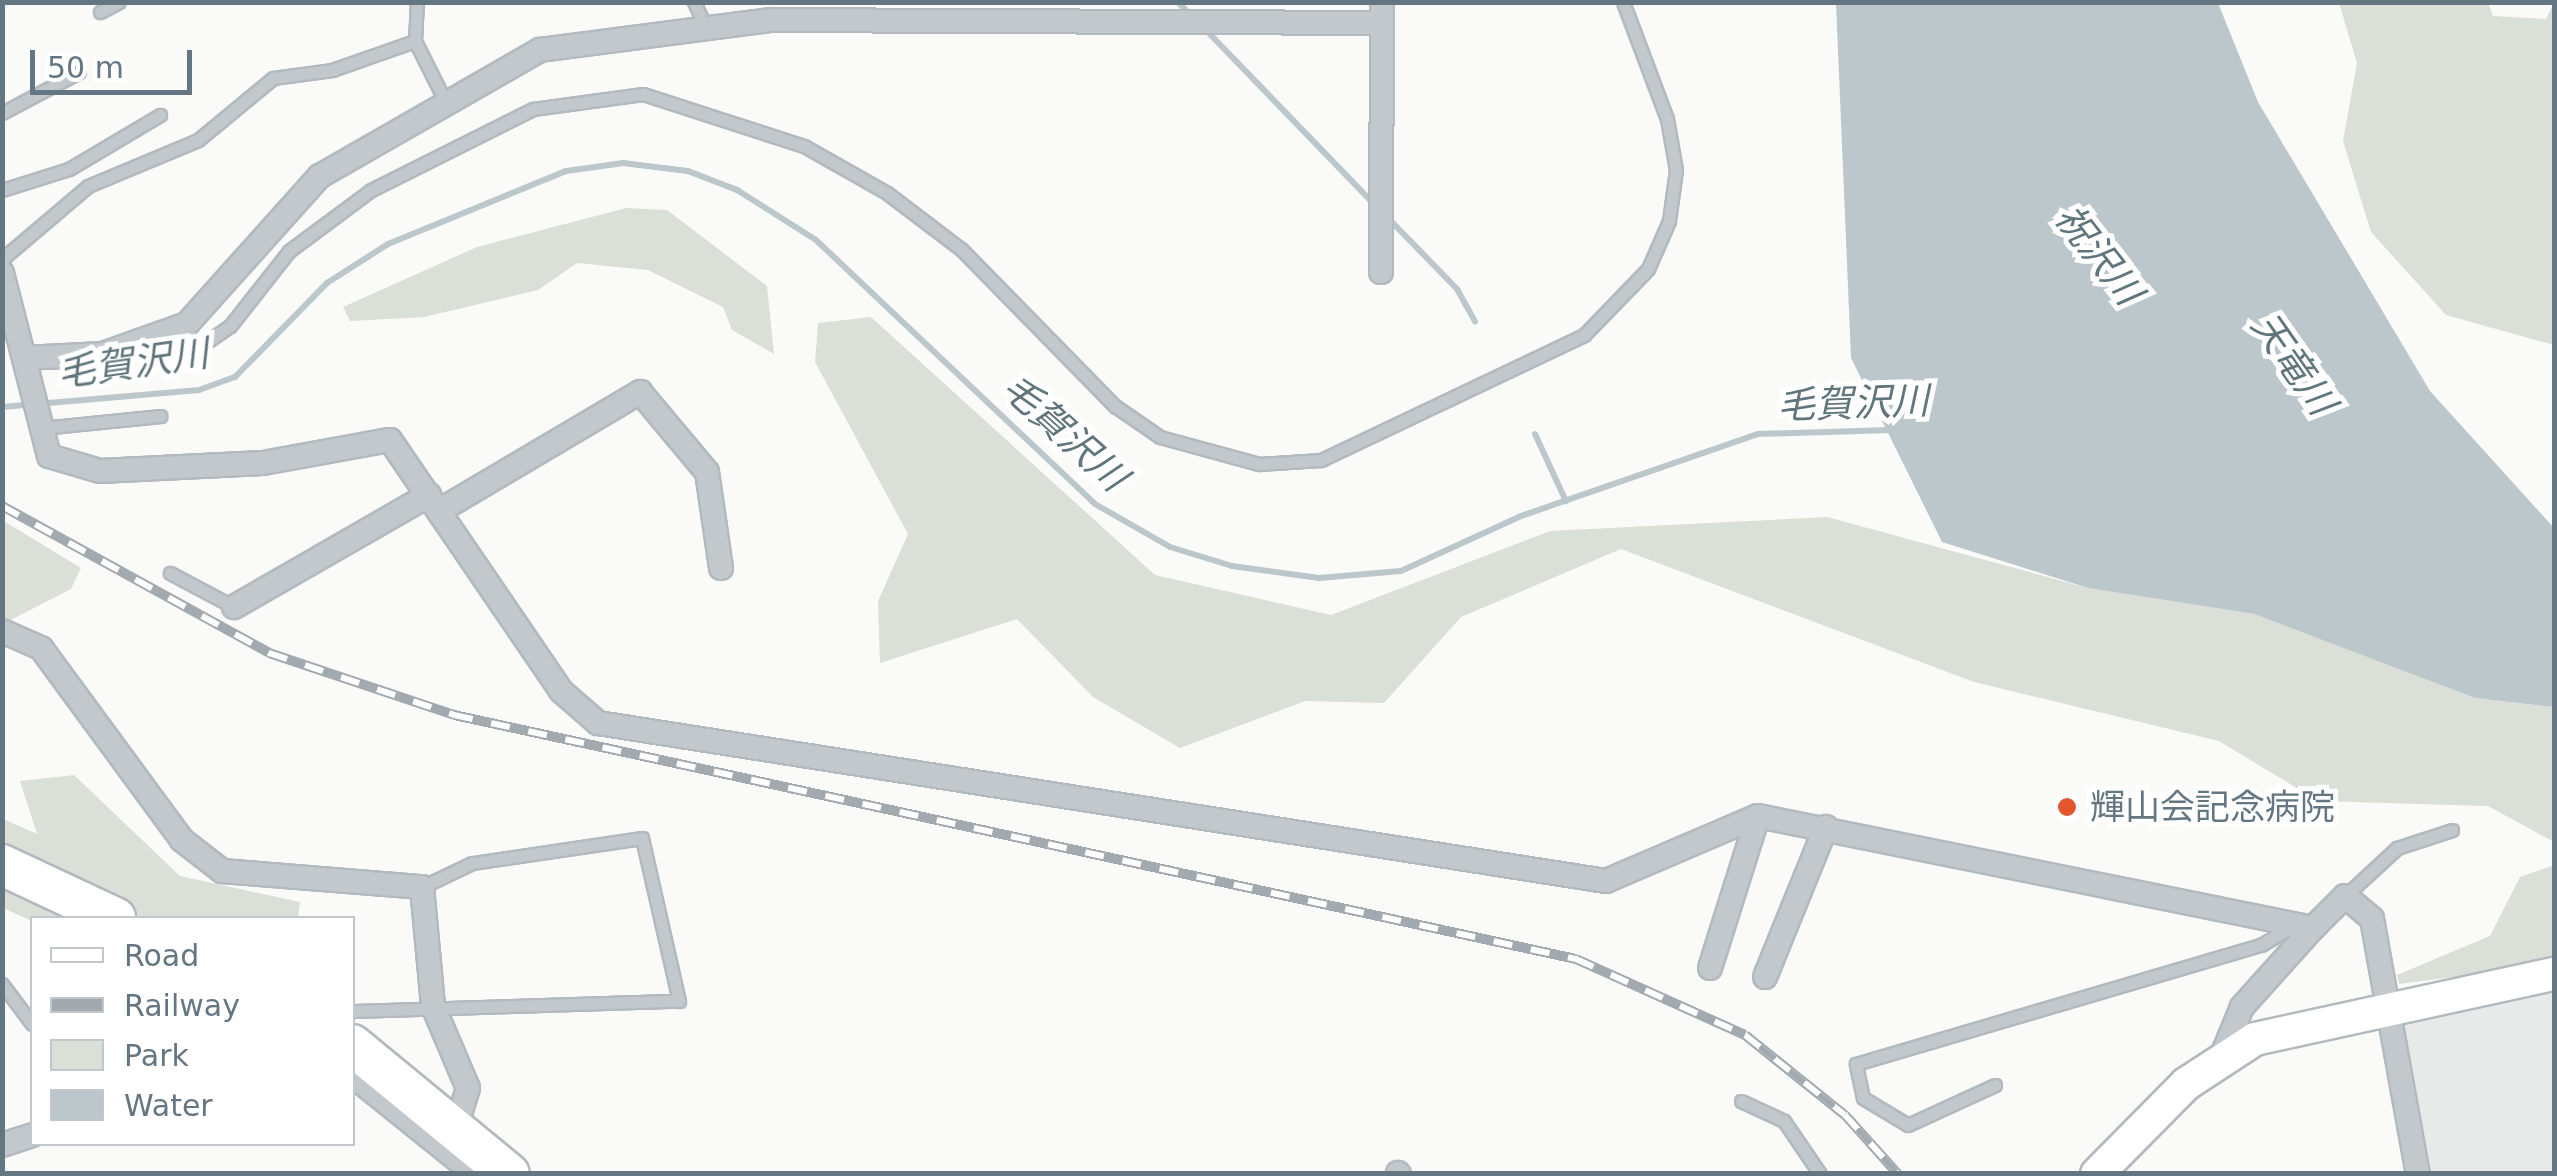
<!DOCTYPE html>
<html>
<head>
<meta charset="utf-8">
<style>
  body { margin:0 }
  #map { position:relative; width:2557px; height:1176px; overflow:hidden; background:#fafaf8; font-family:"DejaVu Sans","Noto Sans JP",sans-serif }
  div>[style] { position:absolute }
  .built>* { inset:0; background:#e8e9e9 }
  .green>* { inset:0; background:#dadfd7 }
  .water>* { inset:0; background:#bbc7cb }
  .stream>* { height:6px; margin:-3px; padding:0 3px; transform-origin:3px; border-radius:3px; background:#bbc7cb }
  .roads { filter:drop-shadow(2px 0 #b3babf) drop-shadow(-2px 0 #b3babf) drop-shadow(0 2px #b3babf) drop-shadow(0 -2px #b3babf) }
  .lane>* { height:11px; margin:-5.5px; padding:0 5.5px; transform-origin:5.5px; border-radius:5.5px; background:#c3c8cc }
  .street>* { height:22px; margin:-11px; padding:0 11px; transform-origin:11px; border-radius:11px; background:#c3c8cc }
  .secondary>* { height:32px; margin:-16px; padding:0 16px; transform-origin:16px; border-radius:16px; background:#fff }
  .highway>* { height:40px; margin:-20px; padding:0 20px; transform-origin:20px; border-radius:20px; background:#fff }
  .rail>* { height:10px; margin-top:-5px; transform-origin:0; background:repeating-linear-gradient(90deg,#fff 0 19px,#a2aab0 0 38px); box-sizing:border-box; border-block:2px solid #a2aab0 }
  .dots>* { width:28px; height:28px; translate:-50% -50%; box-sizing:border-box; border:5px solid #fff; border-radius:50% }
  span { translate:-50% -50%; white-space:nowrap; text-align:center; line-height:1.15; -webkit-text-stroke:10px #fff; paint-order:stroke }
  .poi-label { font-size:35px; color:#657683 }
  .left { translate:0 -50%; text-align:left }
  .water-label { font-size:38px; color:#60757c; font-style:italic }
  .frame { position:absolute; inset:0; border:5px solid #657683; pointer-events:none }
  .legend { position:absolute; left:30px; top:916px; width:325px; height:230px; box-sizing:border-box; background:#fff; border:2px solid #c1c8cd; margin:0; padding:12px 18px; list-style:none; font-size:30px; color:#657683 }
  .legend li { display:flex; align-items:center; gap:20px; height:50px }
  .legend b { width:50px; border:2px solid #c1c8cd }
  .scale { position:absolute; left:30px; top:50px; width:162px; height:45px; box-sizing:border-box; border:5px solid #657683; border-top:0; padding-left:12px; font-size:30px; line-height:35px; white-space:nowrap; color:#657683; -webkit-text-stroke:8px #fff; paint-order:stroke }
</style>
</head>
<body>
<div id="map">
  <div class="built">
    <div style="clip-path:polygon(2554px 987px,2554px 1173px,2429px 1173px,2403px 1024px,2411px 1013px)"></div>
  </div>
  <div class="green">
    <div style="clip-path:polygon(2339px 3px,2488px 3px,2493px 16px,2546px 19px,2554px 3px,2554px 345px,2446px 315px,2371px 232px,2343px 141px,2357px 63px)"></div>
    <div style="clip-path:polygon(626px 208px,667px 210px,767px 286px,774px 354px,732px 330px,723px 307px,648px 270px,577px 263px,538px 290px,424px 317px,350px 321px,343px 307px,477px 247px)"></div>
    <div style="clip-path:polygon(871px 317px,1155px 575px,1331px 615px,1550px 531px,1827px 517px,2088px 588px,2254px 614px,2475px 698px,2554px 707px,2554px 842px,2488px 806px,2318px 801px,2219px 741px,1974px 682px,1621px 549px,1461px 617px,1384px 703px,1305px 701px,1180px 748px,1093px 697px,1017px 619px,880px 663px,878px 601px,908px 534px,815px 362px,818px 323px)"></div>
    <div style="clip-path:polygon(2px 520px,81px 568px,71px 589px,3px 624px)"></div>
    <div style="clip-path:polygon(74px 775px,180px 876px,300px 902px,298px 918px,32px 921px,3px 908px,3px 819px,37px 834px,20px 781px)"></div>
    <div style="clip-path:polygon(2554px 865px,2554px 964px,2399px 984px,2397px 975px,2490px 936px,2520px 877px)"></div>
  </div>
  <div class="water">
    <div style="clip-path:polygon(1836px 3px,2218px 3px,2258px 102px,2430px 391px,2554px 528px,2554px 707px,2475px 698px,2254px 614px,2088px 588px,1942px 542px,1851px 358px)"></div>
  </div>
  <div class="stream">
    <div style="left:1178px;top:2px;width:19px;rotate:47deg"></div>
    <div style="left:1204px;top:28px;width:248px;rotate:46deg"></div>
    <div style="left:1388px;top:218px;width:99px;rotate:45.8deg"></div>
    <div style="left:1457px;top:289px;width:37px;rotate:61deg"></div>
    <div style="left:2px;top:407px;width:198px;rotate:-4.9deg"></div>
    <div style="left:199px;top:390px;width:38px;rotate:-20deg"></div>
    <div style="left:235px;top:377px;width:132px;rotate:-45.6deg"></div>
    <div style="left:327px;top:283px;width:72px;rotate:-32.6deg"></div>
    <div style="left:388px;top:244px;width:192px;rotate:-22.3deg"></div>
    <div style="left:566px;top:171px;width:58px;rotate:-8deg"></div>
    <div style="left:623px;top:163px;width:65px;rotate:7deg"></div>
    <div style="left:688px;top:171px;width:53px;rotate:21.2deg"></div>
    <div style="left:737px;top:190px;width:93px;rotate:32.3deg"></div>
    <div style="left:816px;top:240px;width:384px;rotate:43.4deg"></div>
    <div style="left:1095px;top:504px;width:86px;rotate:29.8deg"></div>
    <div style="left:1170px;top:547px;width:65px;rotate:17deg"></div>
    <div style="left:1232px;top:566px;width:88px;rotate:7.9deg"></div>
    <div style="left:1319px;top:578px;width:82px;rotate:-4.9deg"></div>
    <div style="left:1401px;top:571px;width:132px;rotate:-24.6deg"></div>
    <div style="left:1521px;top:516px;width:251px;rotate:-19.1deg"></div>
    <div style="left:1758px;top:434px;width:133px;rotate:-1.7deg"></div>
    <div style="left:1535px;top:434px;width:74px;rotate:65.2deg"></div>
  </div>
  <div class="roads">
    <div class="lane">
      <div style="left:417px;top:2px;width:39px;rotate:93deg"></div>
      <div style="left:415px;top:41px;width:65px;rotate:63.4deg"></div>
      <div style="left:694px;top:2px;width:29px;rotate:65deg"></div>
      <div style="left:100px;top:12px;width:21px;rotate:-28deg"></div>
      <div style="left:2px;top:113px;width:87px;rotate:-28deg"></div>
      <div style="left:2px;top:190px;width:70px;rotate:-17.4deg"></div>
      <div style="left:69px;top:169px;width:106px;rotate:-30.7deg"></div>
      <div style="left:2px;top:259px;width:113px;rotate:-40.3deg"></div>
      <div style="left:88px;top:186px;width:119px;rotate:-22.7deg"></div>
      <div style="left:198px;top:140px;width:97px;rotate:-39.6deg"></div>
      <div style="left:273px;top:78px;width:60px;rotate:-7.7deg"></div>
      <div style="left:332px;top:70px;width:88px;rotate:-19.3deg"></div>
      <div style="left:134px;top:352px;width:67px;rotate:-5.1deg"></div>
      <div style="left:201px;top:346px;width:35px;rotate:-35deg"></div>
      <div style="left:230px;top:326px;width:95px;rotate:-51.8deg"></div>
      <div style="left:289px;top:251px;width:102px;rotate:-36.6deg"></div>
      <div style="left:371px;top:190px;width:181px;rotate:-26.6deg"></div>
      <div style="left:533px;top:109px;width:111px;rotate:-7.8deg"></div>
      <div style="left:643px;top:94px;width:169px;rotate:17.9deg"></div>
      <div style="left:804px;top:146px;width:95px;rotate:29.5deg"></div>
      <div style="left:887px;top:193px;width:94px;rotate:37.2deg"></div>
      <div style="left:962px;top:250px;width:219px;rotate:45.6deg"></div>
      <div style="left:1115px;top:406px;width:55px;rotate:34.6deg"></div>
      <div style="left:1160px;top:437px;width:103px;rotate:15.3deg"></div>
      <div style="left:1259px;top:464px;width:62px;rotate:-3.7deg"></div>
      <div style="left:1321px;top:460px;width:291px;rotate:-25.4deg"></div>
      <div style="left:1584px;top:335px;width:92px;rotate:-45.9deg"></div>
      <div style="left:1648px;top:269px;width:52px;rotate:-66.4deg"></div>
      <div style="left:1669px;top:221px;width:51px;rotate:-82.2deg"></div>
      <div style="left:1676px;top:170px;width:52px;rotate:-100deg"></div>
      <div style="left:1667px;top:119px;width:125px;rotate:-110.6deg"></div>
      <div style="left:42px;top:428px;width:119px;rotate:-5.8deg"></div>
      <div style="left:170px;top:573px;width:72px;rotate:28deg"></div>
      <div style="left:2345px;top:896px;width:71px;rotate:-42.7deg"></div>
      <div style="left:2397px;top:848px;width:58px;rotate:-18.1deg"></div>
      <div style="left:2px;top:984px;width:50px;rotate:53.1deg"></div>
      <div style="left:352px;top:1011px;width:327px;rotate:-1.8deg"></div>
      <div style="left:679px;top:1001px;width:167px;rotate:-102.8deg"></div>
      <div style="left:642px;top:838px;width:172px;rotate:171.6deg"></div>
      <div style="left:472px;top:863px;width:55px;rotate:154.4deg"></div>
      <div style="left:1995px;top:1085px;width:96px;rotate:155.3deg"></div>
      <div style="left:1908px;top:1125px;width:52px;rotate:-149deg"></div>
      <div style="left:1863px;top:1098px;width:35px;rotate:-102deg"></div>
      <div style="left:1856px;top:1064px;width:422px;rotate:-16.4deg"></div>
      <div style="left:2261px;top:945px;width:35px;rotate:-31deg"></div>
      <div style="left:1741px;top:1101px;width:47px;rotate:24.9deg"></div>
      <div style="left:1784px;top:1121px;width:64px;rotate:55.8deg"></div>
    </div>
    <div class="street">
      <div style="left:1381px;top:272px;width:270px;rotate:-89.8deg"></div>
      <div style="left:2px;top:273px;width:189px;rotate:75.6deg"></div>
      <div style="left:49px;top:456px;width:53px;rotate:16.4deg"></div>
      <div style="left:100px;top:471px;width:163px;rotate:-2.8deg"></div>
      <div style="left:263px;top:463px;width:129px;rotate:-10.3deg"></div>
      <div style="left:390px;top:440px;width:304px;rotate:55.7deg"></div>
      <div style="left:561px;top:691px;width:49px;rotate:40.9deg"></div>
      <div style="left:598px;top:723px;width:1020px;rotate:8.91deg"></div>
      <div style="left:1606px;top:881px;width:165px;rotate:-23.2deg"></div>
      <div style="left:1758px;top:816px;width:566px;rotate:11.41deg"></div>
      <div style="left:2313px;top:928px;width:45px;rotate:-45deg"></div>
      <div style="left:2345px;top:896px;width:35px;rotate:40deg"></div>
      <div style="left:2372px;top:919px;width:259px;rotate:79.8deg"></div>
      <div style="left:24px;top:358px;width:79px;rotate:-2.9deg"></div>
      <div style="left:103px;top:354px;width:89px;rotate:-19.7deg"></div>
      <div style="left:187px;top:324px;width:199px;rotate:-48.1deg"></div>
      <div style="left:320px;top:176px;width:254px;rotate:-29.8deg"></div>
      <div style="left:540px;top:50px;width:232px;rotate:-7.4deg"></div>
      <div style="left:770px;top:20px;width:612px;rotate:0.28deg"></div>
      <div style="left:439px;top:511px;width:234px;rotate:-30.6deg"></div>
      <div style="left:640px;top:392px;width:104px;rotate:50.1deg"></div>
      <div style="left:707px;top:472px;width:97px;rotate:81.7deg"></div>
      <div style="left:234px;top:607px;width:225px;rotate:-29.9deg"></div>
      <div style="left:2px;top:631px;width:43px;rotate:23.6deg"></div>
      <div style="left:41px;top:648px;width:238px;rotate:53.7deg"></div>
      <div style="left:182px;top:840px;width:51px;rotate:37.8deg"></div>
      <div style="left:222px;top:871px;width:201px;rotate:4.6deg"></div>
      <div style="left:422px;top:887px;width:120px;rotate:84.7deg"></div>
      <div style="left:433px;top:1006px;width:89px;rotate:66.9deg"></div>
      <div style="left:468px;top:1088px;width:37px;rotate:107deg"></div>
      <div style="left:1710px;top:968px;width:159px;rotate:-72.5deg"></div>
      <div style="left:1765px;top:977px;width:162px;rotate:-67.9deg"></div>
      <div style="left:2221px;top:1058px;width:55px;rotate:-67.6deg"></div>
      <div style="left:2242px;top:1007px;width:106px;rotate:-48.1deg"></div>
      <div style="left:352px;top:1075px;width:158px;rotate:38.8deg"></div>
      <div style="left:2px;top:1145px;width:32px;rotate:-18deg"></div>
      <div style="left:1398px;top:1173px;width:1px;rotate:45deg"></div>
    </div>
    <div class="secondary">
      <div style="left:2097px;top:1174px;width:127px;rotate:-45.3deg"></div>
      <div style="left:2186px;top:1084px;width:82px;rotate:-33.1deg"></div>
      <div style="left:2255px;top:1039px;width:306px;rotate:-12.3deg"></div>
    </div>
    <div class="highway">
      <div style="left:2px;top:865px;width:125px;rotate:25.1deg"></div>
      <div style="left:352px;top:1045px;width:203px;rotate:39.4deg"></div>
    </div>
  </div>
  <div class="rail">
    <div style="left:2px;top:506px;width:305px;rotate:28.8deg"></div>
    <div style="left:269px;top:653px;width:195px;rotate:18.5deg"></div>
    <div style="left:454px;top:715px;width:1148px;rotate:12.27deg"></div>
    <div style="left:1576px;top:959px;width:185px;rotate:24.2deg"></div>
    <div style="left:1745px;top:1035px;width:128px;rotate:38.7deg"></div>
    <div style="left:1845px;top:1115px;width:79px;rotate:48.1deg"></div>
  </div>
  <div class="dots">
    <div style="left:2067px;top:807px;background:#e4572e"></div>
  </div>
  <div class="poi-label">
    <span class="left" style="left:2090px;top:807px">輝山会記念病院</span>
  </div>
  <div class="water-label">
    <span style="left:2098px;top:255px;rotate:52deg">祝沢川</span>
    <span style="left:133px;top:364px;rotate:-8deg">毛賀沢川</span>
    <span style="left:2293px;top:364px;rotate:55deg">天竜川</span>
    <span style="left:1853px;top:404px;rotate:-2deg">毛賀沢川</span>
    <span style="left:1064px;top:433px;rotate:42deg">毛賀沢川</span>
  </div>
  <div class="frame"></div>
  <ul class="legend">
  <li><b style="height:12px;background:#fff"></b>Road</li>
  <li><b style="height:12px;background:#a2aab0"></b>Railway</li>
  <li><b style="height:28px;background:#dadfd7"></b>Park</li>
  <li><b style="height:28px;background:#bbc7cb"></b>Water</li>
  </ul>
  <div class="scale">50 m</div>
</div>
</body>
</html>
